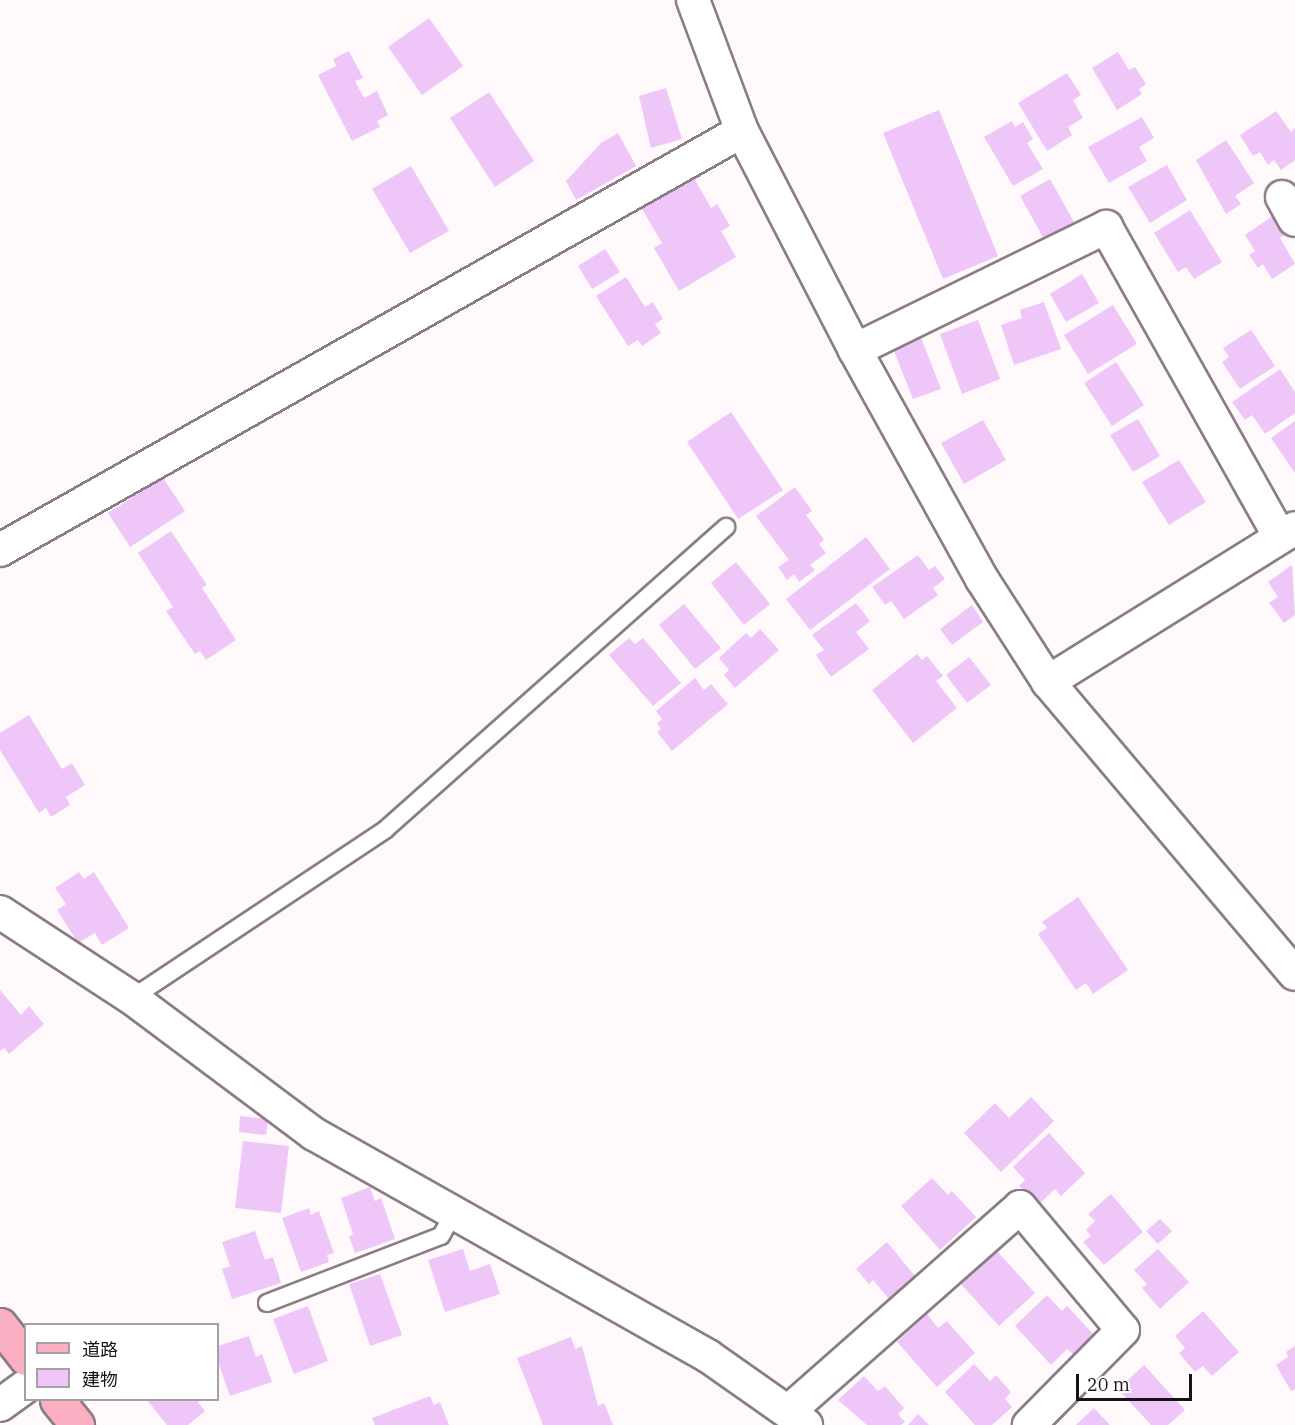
<!DOCTYPE html>
<html>
<head>
<meta charset="utf-8">
<style>
  body { margin:0 }
  #map { position:relative; width:1295px; height:1425px; overflow:hidden; background:#fff9fc; font-family:"IBM Plex Serif","Noto Sans JP",serif }
  div>[style] { position:absolute }
  .building>* { inset:0; background:#efc6f8 }
  .roads { filter:drop-shadow(2px 0 #8a7d85) drop-shadow(-2px 0 #8a7d85) drop-shadow(0 2px #8a7d85) drop-shadow(0 -2px #8a7d85) }
  .lane>* { height:16px; margin:-8px; padding:0 8px; transform-origin:8px; border-radius:8px; background:#fff }
  .street>* { height:32px; margin:-16px; padding:0 16px; transform-origin:16px; border-radius:16px; background:#fff }
  .primary>* { height:33px; margin:-16.5px; padding:0 16.5px; transform-origin:16.5px; border-radius:16.5px; background:#fbafc3 }
  span { translate:-50% -50%; white-space:nowrap; text-align:center; line-height:1.15; -webkit-text-stroke:6px #fff; paint-order:stroke }
  .legend { position:absolute; left:24px; top:1323px; width:195px; height:78px; box-sizing:border-box; background:#fff; border:2px solid #a3a1a1; margin:0; padding:8px 10px; list-style:none; font-size:18px; color:#181315 }
  .legend li { display:flex; align-items:center; gap:12px; height:30px }
  .legend b { width:30px; border:2px solid #a3a1a1 }
  .scale { position:absolute; left:1076px; top:1374px; width:116px; height:27px; box-sizing:border-box; border:3px solid #181315; border-top:0; padding-left:8px; font-size:18px; line-height:21px; white-space:nowrap; color:#181315; -webkit-text-stroke:4px #fff; paint-order:stroke }
</style>
</head>
<body>
<div id="map">
  <div class="building">
    <div style="clip-path:polygon(429px 18px,463px 66px,422px 95px,388px 47px)"></div>
    <div style="clip-path:polygon(349px 51px,363px 78px,355px 81px,364px 98px,377px 91px,388px 115px,377px 121px,380px 127px,352px 141px,318px 75px,336px 66px,333px 59px)"></div>
    <div style="clip-path:polygon(1118px 52px,1129px 70px,1135px 67px,1146px 84px,1139px 89px,1142px 94px,1117px 110px,1092px 68px)"></div>
    <div style="clip-path:polygon(1067px 73px,1081px 95px,1073px 100px,1083px 118px,1068px 127px,1072px 135px,1047px 151px,1018px 103px)"></div>
    <div style="clip-path:polygon(666px 88px,682px 139px,651px 148px,639px 96px)"></div>
    <div style="clip-path:polygon(489px 92px,534px 161px,495px 187px,450px 118px)"></div>
    <div style="clip-path:polygon(939px 110px,998px 256px,943px 279px,883px 133px)"></div>
    <div style="clip-path:polygon(1276px 111px,1291px 132px,1295px 128px,1295px 160px,1281px 170px,1274px 160px,1268px 165px,1260px 152px,1253px 156px,1240px 135px)"></div>
    <div style="clip-path:polygon(1142px 117px,1154px 138px,1139px 147px,1147px 161px,1109px 183px,1088px 147px)"></div>
    <div style="clip-path:polygon(1012px 121px,1015px 127px,1023px 122px,1033px 139px,1027px 143px,1043px 169px,1013px 186px,984px 137px)"></div>
    <div style="clip-path:polygon(618px 133px,636px 166px,576px 200px,566px 181px,601px 143px)"></div>
    <div style="clip-path:polygon(1226px 140px,1254px 183px,1235px 196px,1241px 204px,1226px 214px,1196px 160px)"></div>
    <div style="clip-path:polygon(1167px 165px,1187px 200px,1150px 223px,1128px 187px)"></div>
    <div style="clip-path:polygon(411px 166px,449px 231px,410px 253px,372px 189px)"></div>
    <div style="clip-path:polygon(694px 178px,711px 208px,717px 204px,730px 226px,721px 231px,736px 257px,679px 291px,654px 248px,662px 243px,642px 209px)"></div>
    <div style="clip-path:polygon(1050px 179px,1074px 222px,1044px 239px,1020px 196px)"></div>
    <div style="clip-path:polygon(1190px 210px,1222px 262px,1194px 279px,1186px 267px,1178px 272px,1154px 233px)"></div>
    <div style="clip-path:polygon(1274px 215px,1286px 234px,1280px 238px,1295px 264px,1272px 279px,1263px 264px,1258px 268px,1249px 255px,1255px 251px,1245px 235px)"></div>
    <div style="clip-path:polygon(605px 249px,620px 272px,592px 289px,578px 266px)"></div>
    <div style="clip-path:polygon(1082px 274px,1099px 303px,1066px 322px,1050px 294px)"></div>
    <div style="clip-path:polygon(626px 277px,645px 307px,653px 302px,663px 319px,655px 324px,661px 333px,642px 346px,638px 340px,628px 346px,596px 296px)"></div>
    <div style="clip-path:polygon(1044px 302px,1061px 349px,1014px 365px,1001px 325px,1022px 318px,1020px 310px)"></div>
    <div style="clip-path:polygon(1113px 305px,1137px 344px,1088px 374px,1064px 335px)"></div>
    <div style="clip-path:polygon(978px 320px,1000px 379px,962px 394px,940px 334px)"></div>
    <div style="clip-path:polygon(1251px 330px,1275px 366px,1240px 389px,1222px 362px,1229px 357px,1223px 348px)"></div>
    <div style="clip-path:polygon(920px 335px,941px 389px,913px 399px,892px 346px)"></div>
    <div style="clip-path:polygon(1116px 362px,1144px 405px,1112px 426px,1084px 383px)"></div>
    <div style="clip-path:polygon(1280px 369px,1295px 392px,1295px 413px,1265px 434px,1252px 415px,1245px 420px,1232px 402px)"></div>
    <div style="clip-path:polygon(731px 412px,783px 490px,738px 519px,687px 442px)"></div>
    <div style="clip-path:polygon(1138px 419px,1160px 456px,1133px 472px,1110px 435px)"></div>
    <div style="clip-path:polygon(983px 420px,1006px 460px,964px 484px,941px 443px)"></div>
    <div style="clip-path:polygon(1295px 421px,1295px 473px,1271px 438px)"></div>
    <div style="clip-path:polygon(1179px 460px,1206px 502px,1169px 525px,1142px 482px)"></div>
    <div style="clip-path:polygon(163px 478px,185px 511px,130px 547px,108px 513px)"></div>
    <div style="clip-path:polygon(795px 487px,812px 511px,806px 515px,824px 540px,819px 544px,826px 553px,810px 565px,815px 570px,799px 582px,794px 574px,787px 580px,778px 567px,789px 560px,756px 516px)"></div>
    <div style="clip-path:polygon(171px 531px,207px 585px,202px 588px,236px 640px,206px 660px,200px 651px,195px 654px,166px 611px,173px 607px,138px 553px)"></div>
    <div style="clip-path:polygon(866px 537px,890px 569px,810px 630px,786px 599px)"></div>
    <div style="clip-path:polygon(918px 555px,929px 570px,935px 566px,945px 579px,933px 588px,938px 595px,904px 619px,891px 601px,885px 605px,872px 587px)"></div>
    <div style="clip-path:polygon(736px 562px,770px 604px,744px 625px,711px 583px)"></div>
    <div style="clip-path:polygon(1292px 565px,1295px 615px,1284px 623px,1269px 603px,1278px 597px,1268px 582px)"></div>
    <div style="clip-path:polygon(856px 603px,870px 621px,856px 632px,869px 649px,831px 677px,816px 655px,824px 650px,812px 635px)"></div>
    <div style="clip-path:polygon(684px 604px,721px 648px,695px 669px,659px 625px)"></div>
    <div style="clip-path:polygon(972px 605px,983px 622px,952px 645px,940px 629px)"></div>
    <div style="clip-path:polygon(760px 629px,779px 650px,735px 688px,724px 675px,729px 670px,719px 658px,746px 633px,751px 638px)"></div>
    <div style="clip-path:polygon(629px 638px,635px 644px,643px 638px,681px 683px,653px 706px,609px 655px)"></div>
    <div style="clip-path:polygon(917px 654px,922px 660px,927px 656px,943px 676px,936px 681px,957px 708px,913px 743px,872px 690px)"></div>
    <div style="clip-path:polygon(969px 657px,991px 685px,967px 703px,946px 675px)"></div>
    <div style="clip-path:polygon(695px 678px,704px 690px,711px 684px,728px 704px,672px 751px,657px 732px,661px 729px,657px 723px,662px 719px,656px 711px)"></div>
    <div style="clip-path:polygon(29px 715px,62px 769px,72px 763px,85px 785px,66px 797px,70px 805px,51px 817px,46px 808px,39px 813px,0 750px,0 733px)"></div>
    <div style="clip-path:polygon(79px 872px,84px 879px,94px 872px,129px 928px,102px 945px,95px 933px,78px 943px,57px 910px,66px 904px,55px 888px)"></div>
    <div style="clip-path:polygon(1078px 897px,1128px 970px,1093px 994px,1086px 983px,1076px 990px,1038px 934px,1047px 928px,1042px 922px)"></div>
    <div style="clip-path:polygon(0 990px,21px 1015px,29px 1006px,44px 1024px,9px 1054px,4px 1048px,0 1051px)"></div>
    <div style="clip-path:polygon(1031px 1097px,1054px 1121px,1001px 1172px,964px 1133px,995px 1103px,1009px 1118px)"></div>
    <div style="clip-path:polygon(240px 1116px,268px 1119px,266px 1135px,239px 1132px)"></div>
    <div style="clip-path:polygon(1049px 1133px,1085px 1173px,1061px 1196px,1055px 1189px,1037px 1206px,1019px 1186px,1025px 1180px,1013px 1167px)"></div>
    <div style="clip-path:polygon(243px 1141px,289px 1146px,281px 1213px,235px 1208px)"></div>
    <div style="clip-path:polygon(932px 1178px,948px 1195px,952px 1191px,976px 1217px,940px 1250px,901px 1206px)"></div>
    <div style="clip-path:polygon(370px 1187px,375px 1201px,381px 1198px,395px 1239px,355px 1253px,349px 1236px,353px 1234px,341px 1198px)"></div>
    <div style="clip-path:polygon(1111px 1194px,1143px 1232px,1104px 1265px,1083px 1242px,1091px 1236px,1086px 1230px,1095px 1221px,1088px 1214px)"></div>
    <div style="clip-path:polygon(309px 1208px,311px 1215px,319px 1211px,334px 1253px,327px 1255px,329px 1262px,301px 1272px,282px 1218px)"></div>
    <div style="clip-path:polygon(1160px 1219px,1172px 1231px,1158px 1244px,1146px 1231px)"></div>
    <div style="clip-path:polygon(255px 1231px,265px 1260px,273px 1257px,281px 1283px,232px 1299px,222px 1269px,230px 1266px,222px 1242px)"></div>
    <div style="clip-path:polygon(887px 1242px,915px 1276px,889px 1299px,873px 1280px,869px 1284px,856px 1269px)"></div>
    <div style="clip-path:polygon(463px 1249px,470px 1271px,490px 1264px,500px 1294px,445px 1312px,428px 1260px)"></div>
    <div style="clip-path:polygon(995px 1249px,1035px 1293px,999px 1326px,959px 1282px)"></div>
    <div style="clip-path:polygon(1158px 1249px,1189px 1282px,1160px 1309px,1142px 1288px,1147px 1284px,1134px 1270px)"></div>
    <div style="clip-path:polygon(380px 1274px,402px 1335px,370px 1346px,349px 1284px)"></div>
    <div style="clip-path:polygon(1047px 1295px,1062px 1311px,1067px 1306px,1094px 1335px,1073px 1354px,1067px 1349px,1051px 1365px,1015px 1326px)"></div>
    <div style="clip-path:polygon(308px 1306px,328px 1361px,294px 1374px,273px 1319px)"></div>
    <div style="clip-path:polygon(1203px 1311px,1239px 1352px,1212px 1376px,1203px 1366px,1195px 1372px,1179px 1353px,1185px 1348px,1175px 1336px)"></div>
    <div style="clip-path:polygon(927px 1314px,938px 1328px,947px 1321px,975px 1353px,937px 1387px,897px 1342px)"></div>
    <div style="clip-path:polygon(249px 1336px,256px 1357px,262px 1354px,272px 1382px,230px 1396px,218px 1362px,218px 1346px)"></div>
    <div style="clip-path:polygon(571px 1337px,575px 1349px,582px 1346px,598px 1406px,604px 1403px,613px 1425px,543px 1425px,517px 1358px)"></div>
    <div style="clip-path:polygon(1295px 1346px,1295px 1389px,1291px 1391px,1276px 1365px,1288px 1357px,1286px 1352px)"></div>
    <div style="clip-path:polygon(974px 1364px,990px 1381px,996px 1375px,1011px 1392px,1005px 1399px,1012px 1407px,992px 1425px,975px 1425px,945px 1392px)"></div>
    <div style="clip-path:polygon(1144px 1365px,1185px 1410px,1168px 1425px,1151px 1425px,1118px 1389px)"></div>
    <div style="clip-path:polygon(864px 1376px,878px 1391px,885px 1386px,904px 1408px,898px 1414px,905px 1422px,901px 1425px,867px 1425px,838px 1400px)"></div>
    <div style="clip-path:polygon(430px 1396px,434px 1405px,440px 1402px,449px 1425px,375px 1425px,372px 1418px)"></div>
    <div style="clip-path:polygon(147px 1400px,201px 1400px,198px 1402px,205px 1411px,188px 1425px,167px 1425px)"></div>
    <div style="clip-path:polygon(1094px 1408px,1110px 1425px,1076px 1425px)"></div>
    <div style="clip-path:polygon(918px 1414px,929px 1425px,908px 1425px)"></div>
  </div>
  <div class="roads">
    <div class="lane">
      <div style="left:132px;top:998px;width:305px;rotate:-33.6deg"></div>
      <div style="left:386px;top:829px;width:455px;rotate:-41.6deg"></div>
      <div style="left:267px;top:1303px;width:186px;rotate:-21.1deg"></div>
      <div style="left:441px;top:1236px;width:29px;rotate:-61deg"></div>
    </div>
    <div class="street">
      <div style="left:693px;top:0;width:140px;rotate:69.5deg"></div>
      <div style="left:742px;top:131px;width:246px;rotate:62.7deg"></div>
      <div style="left:855px;top:350px;width:262px;rotate:61deg"></div>
      <div style="left:982px;top:579px;width:122px;rotate:57.3deg"></div>
      <div style="left:1048px;top:682px;width:382px;rotate:49.8deg"></div>
      <div style="left:1282px;top:197px;width:26px;rotate:61deg"></div>
      <div style="left:855px;top:350px;width:280px;rotate:-26.1deg"></div>
      <div style="left:1106px;top:227px;width:355px;rotate:60.7deg"></div>
      <div style="left:0;top:550px;width:852px;rotate:-29.45deg"></div>
      <div style="left:1048px;top:682px;width:291px;rotate:-31.9deg"></div>
      <div style="left:0;top:912px;width:158px;rotate:33.1deg"></div>
      <div style="left:132px;top:998px;width:227px;rotate:36.8deg"></div>
      <div style="left:314px;top:1134px;width:452px;rotate:29.4deg"></div>
      <div style="left:708px;top:1356px;width:120px;rotate:35.1deg"></div>
      <div style="left:0;top:1405px;width:32px;rotate:-36deg"></div>
      <div style="left:789px;top:1411px;width:308px;rotate:-41.4deg"></div>
      <div style="left:1020px;top:1207px;width:160px;rotate:50.1deg"></div>
      <div style="left:1123px;top:1330px;width:134px;rotate:134.7deg"></div>
    </div>
    <div class="primary">
      <div style="left:0;top:1325px;width:42px;rotate:51.8deg"></div>
      <div style="left:57px;top:1400px;width:32px;rotate:51deg"></div>
    </div>
  </div>
  <ul class="legend">
  <li><b style="height:8px;background:#fbafc3"></b>道路</li>
  <li><b style="height:16px;background:#efc6f8"></b>建物</li>
  </ul>
  <div class="scale">20 m</div>
</div>
</body>
</html>
